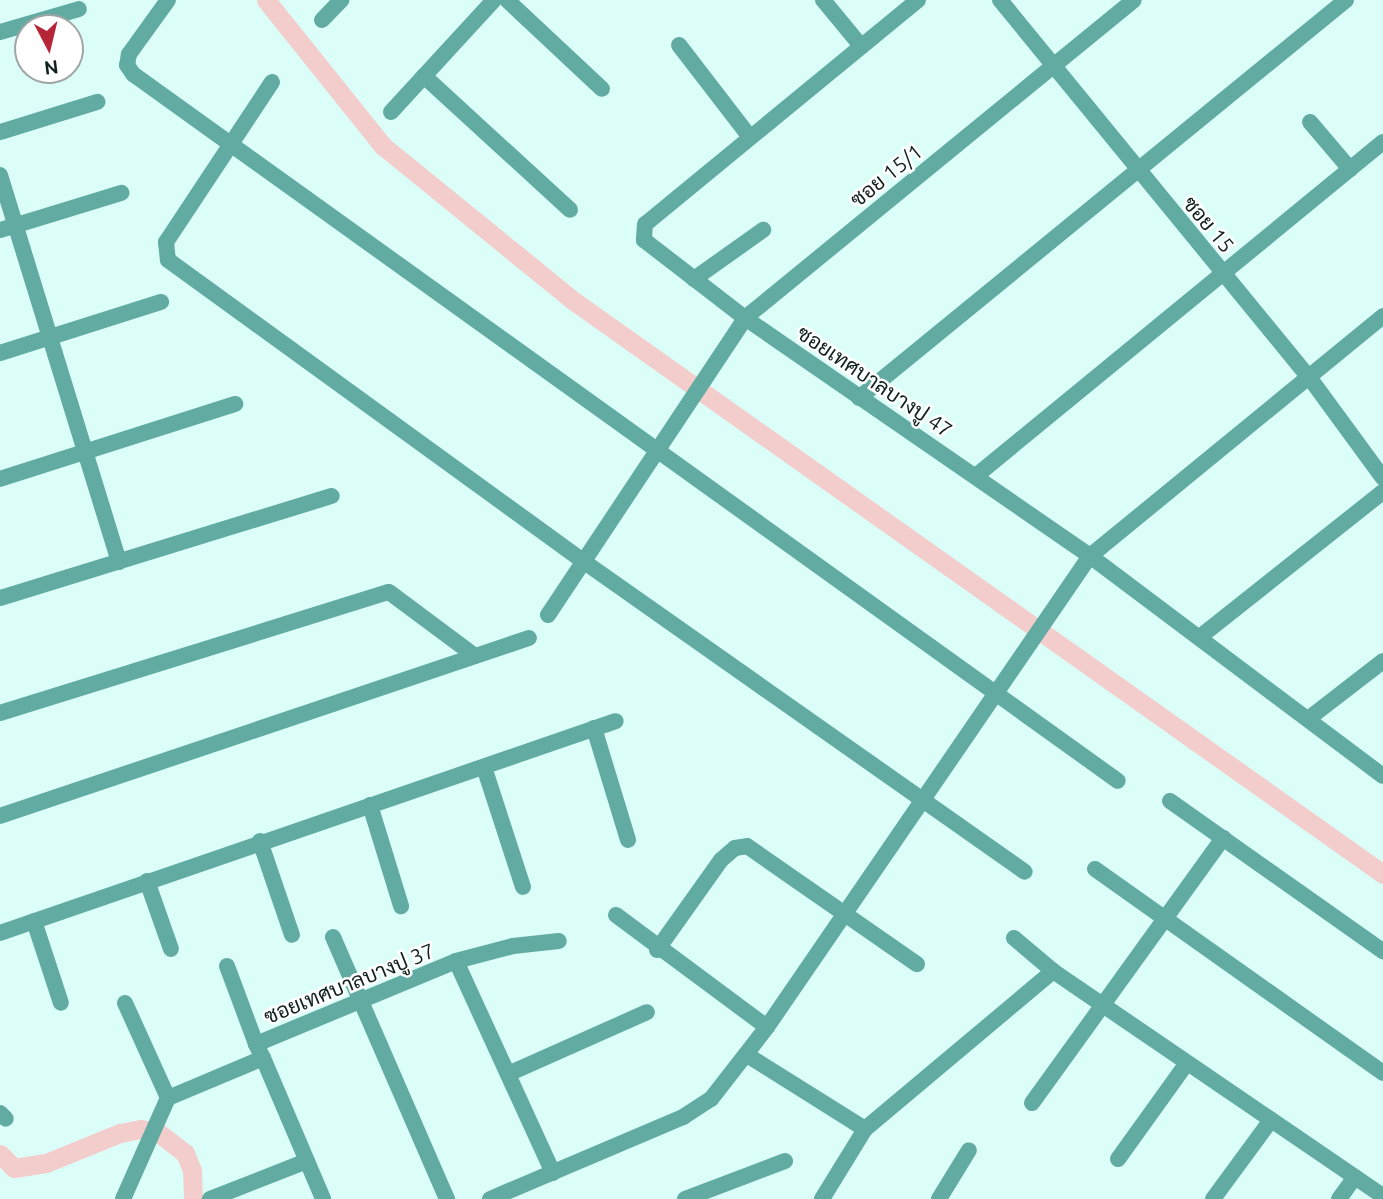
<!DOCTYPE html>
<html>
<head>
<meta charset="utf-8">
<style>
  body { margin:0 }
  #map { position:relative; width:1383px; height:1199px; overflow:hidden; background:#dcfef9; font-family:Ubuntu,Sarabun,sans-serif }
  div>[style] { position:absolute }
  .canal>* { height:19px; margin:-9.5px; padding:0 9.5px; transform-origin:9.5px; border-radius:9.5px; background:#f2cdcc }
  .street>* { height:16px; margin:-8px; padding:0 8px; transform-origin:8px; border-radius:8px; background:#61aba2 }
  span { translate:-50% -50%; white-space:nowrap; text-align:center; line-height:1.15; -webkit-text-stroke:5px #fff; paint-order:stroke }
  .street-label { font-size:21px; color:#10201e }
  .north { position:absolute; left:14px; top:14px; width:70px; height:70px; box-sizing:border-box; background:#fff; border:2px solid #9fa6a5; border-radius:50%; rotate:173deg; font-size:19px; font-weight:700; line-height:28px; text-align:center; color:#10201e }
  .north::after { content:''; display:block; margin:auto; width:24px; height:32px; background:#b72539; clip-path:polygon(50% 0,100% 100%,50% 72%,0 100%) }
</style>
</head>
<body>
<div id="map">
  <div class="canal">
    <div style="left:266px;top:0;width:187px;rotate:51.3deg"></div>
    <div style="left:383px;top:146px;width:242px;rotate:39.1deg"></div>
    <div style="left:571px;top:299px;width:995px;rotate:35.3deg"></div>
    <div style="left:0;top:1154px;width:20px;rotate:45deg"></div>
    <div style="left:14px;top:1168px;width:32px;rotate:-9deg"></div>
    <div style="left:46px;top:1163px;width:80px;rotate:-22.1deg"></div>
    <div style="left:120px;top:1133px;width:21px;rotate:-11deg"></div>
    <div style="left:141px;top:1129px;width:18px;rotate:13deg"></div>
    <div style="left:159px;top:1133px;width:33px;rotate:38deg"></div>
    <div style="left:185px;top:1153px;width:18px;rotate:68deg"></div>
    <div style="left:192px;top:1170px;width:29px;rotate:88deg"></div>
  </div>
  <div class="street">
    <div style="left:168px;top:0;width:67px;rotate:125.8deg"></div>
    <div style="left:129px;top:54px;width:11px;rotate:100deg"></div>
    <div style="left:127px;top:65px;width:11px;rotate:56deg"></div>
    <div style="left:133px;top:74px;width:1212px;rotate:35.67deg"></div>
    <div style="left:507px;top:0;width:130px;rotate:43.1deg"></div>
    <div style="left:823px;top:0;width:60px;rotate:50.4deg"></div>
    <div style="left:918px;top:0;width:353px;rotate:140.6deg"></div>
    <div style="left:645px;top:224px;width:16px;rotate:94deg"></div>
    <div style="left:644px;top:240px;width:128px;rotate:37.7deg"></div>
    <div style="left:745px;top:318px;width:419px;rotate:34.6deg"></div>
    <div style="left:1090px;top:556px;width:366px;rotate:36.9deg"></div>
    <div style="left:1000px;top:0;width:487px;rotate:50.7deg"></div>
    <div style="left:1309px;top:377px;width:125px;rotate:53.8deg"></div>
    <div style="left:322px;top:20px;width:28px;rotate:-46deg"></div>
    <div style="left:0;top:32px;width:82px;rotate:-16.2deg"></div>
    <div style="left:679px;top:45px;width:115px;rotate:52.4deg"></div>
    <div style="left:424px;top:76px;width:198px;rotate:42.5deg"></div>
    <div style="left:272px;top:82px;width:192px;rotate:123.5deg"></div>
    <div style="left:166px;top:242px;width:18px;rotate:84deg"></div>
    <div style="left:168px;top:260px;width:513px;rotate:35.95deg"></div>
    <div style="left:583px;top:561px;width:540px;rotate:35.13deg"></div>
    <div style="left:391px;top:112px;width:152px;rotate:-47.4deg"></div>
    <div style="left:1310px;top:122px;width:62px;rotate:49.6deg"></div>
    <div style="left:0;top:132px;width:102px;rotate:-17.2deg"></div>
    <div style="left:0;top:175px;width:405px;rotate:72.9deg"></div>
    <div style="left:0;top:230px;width:127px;rotate:-17deg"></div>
    <div style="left:694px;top:279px;width:85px;rotate:-35.4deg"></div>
    <div style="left:0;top:353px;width:169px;rotate:-17.6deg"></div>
    <div style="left:859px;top:398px;width:629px;rotate:-39.26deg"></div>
    <div style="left:977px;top:475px;width:525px;rotate:-39.36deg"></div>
    <div style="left:0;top:479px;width:247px;rotate:-17.7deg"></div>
    <div style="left:0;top:598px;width:347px;rotate:-17.1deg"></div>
    <div style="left:548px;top:615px;width:356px;rotate:-56.4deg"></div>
    <div style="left:745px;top:318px;width:502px;rotate:-39.27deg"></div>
    <div style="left:1201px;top:636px;width:232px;rotate:-38.4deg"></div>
    <div style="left:0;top:713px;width:407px;rotate:-17.3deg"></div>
    <div style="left:389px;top:592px;width:107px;rotate:36.7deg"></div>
    <div style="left:1308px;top:719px;width:95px;rotate:-37.7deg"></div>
    <div style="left:594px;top:728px;width:117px;rotate:73.1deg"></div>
    <div style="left:484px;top:767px;width:126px;rotate:72deg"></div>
    <div style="left:1170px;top:801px;width:261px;rotate:35.2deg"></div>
    <div style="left:370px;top:805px;width:106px;rotate:72.9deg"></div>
    <div style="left:0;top:816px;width:558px;rotate:-18.6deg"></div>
    <div style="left:260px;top:841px;width:99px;rotate:71.2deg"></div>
    <div style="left:1095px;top:869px;width:353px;rotate:35.3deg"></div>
    <div style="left:147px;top:881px;width:72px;rotate:70.6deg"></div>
    <div style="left:616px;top:915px;width:188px;rotate:36.6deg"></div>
    <div style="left:767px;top:1027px;width:571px;rotate:-55.56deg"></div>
    <div style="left:1090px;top:556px;width:379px;rotate:-39.3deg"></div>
    <div style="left:34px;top:921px;width:86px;rotate:71.8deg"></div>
    <div style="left:0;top:933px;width:651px;rotate:-18.99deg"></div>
    <div style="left:333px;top:937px;width:286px;rotate:66.5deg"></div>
    <div style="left:1014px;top:938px;width:51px;rotate:40.2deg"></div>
    <div style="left:657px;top:950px;width:110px;rotate:-54.6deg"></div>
    <div style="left:721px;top:860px;width:18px;rotate:-41deg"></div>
    <div style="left:735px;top:848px;width:12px;rotate:-9deg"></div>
    <div style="left:747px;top:846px;width:207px;rotate:34.8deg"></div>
    <div style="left:456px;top:961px;width:233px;rotate:65.4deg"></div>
    <div style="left:227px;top:966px;width:83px;rotate:69.6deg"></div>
    <div style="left:125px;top:1003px;width:104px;rotate:65.6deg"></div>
    <div style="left:747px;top:1055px;width:139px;rotate:32.1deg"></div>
    <div style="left:865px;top:1129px;width:246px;rotate:-40deg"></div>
    <div style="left:1053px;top:971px;width:399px;rotate:34.3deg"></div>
    <div style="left:263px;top:1058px;width:153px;rotate:66.9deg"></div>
    <div style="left:508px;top:1074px;width:152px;rotate:-24deg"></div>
    <div style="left:1032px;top:1103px;width:327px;rotate:-54.2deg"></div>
    <div style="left:0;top:1113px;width:8px;rotate:45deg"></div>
    <div style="left:1118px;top:1159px;width:118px;rotate:-54.3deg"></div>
    <div style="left:123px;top:1199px;width:111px;rotate:-66deg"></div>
    <div style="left:168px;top:1098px;width:103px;rotate:-22.8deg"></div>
    <div style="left:263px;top:1058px;width:16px;rotate:-117deg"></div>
    <div style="left:256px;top:1044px;width:217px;rotate:-22.5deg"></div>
    <div style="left:456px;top:961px;width:59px;rotate:-14.7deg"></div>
    <div style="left:513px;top:946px;width:46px;rotate:-6.2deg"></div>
    <div style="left:210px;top:1199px;width:104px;rotate:-21.4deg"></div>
    <div style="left:490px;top:1199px;width:210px;rotate:-23deg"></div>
    <div style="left:683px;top:1117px;width:33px;rotate:-33deg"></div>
    <div style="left:711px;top:1099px;width:91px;rotate:-52.1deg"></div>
    <div style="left:685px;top:1199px;width:107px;rotate:-20.8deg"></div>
    <div style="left:822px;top:1199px;width:82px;rotate:-58.4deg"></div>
    <div style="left:939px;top:1199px;width:57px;rotate:-58.5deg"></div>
    <div style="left:1213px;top:1199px;width:98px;rotate:-53.7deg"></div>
    <div style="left:1339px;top:1199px;width:27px;rotate:-54deg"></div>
  </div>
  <div class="street-label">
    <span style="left:886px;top:175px;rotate:-39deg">ซอย 15/1</span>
    <span style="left:1209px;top:224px;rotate:50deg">ซอย 15</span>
    <span style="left:875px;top:381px;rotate:34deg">ซอยเทศบาลบางปู 47</span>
    <span style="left:349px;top:983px;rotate:-22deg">ซอยเทศบาลบางปู 37</span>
  </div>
  <div class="north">N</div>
</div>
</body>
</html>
